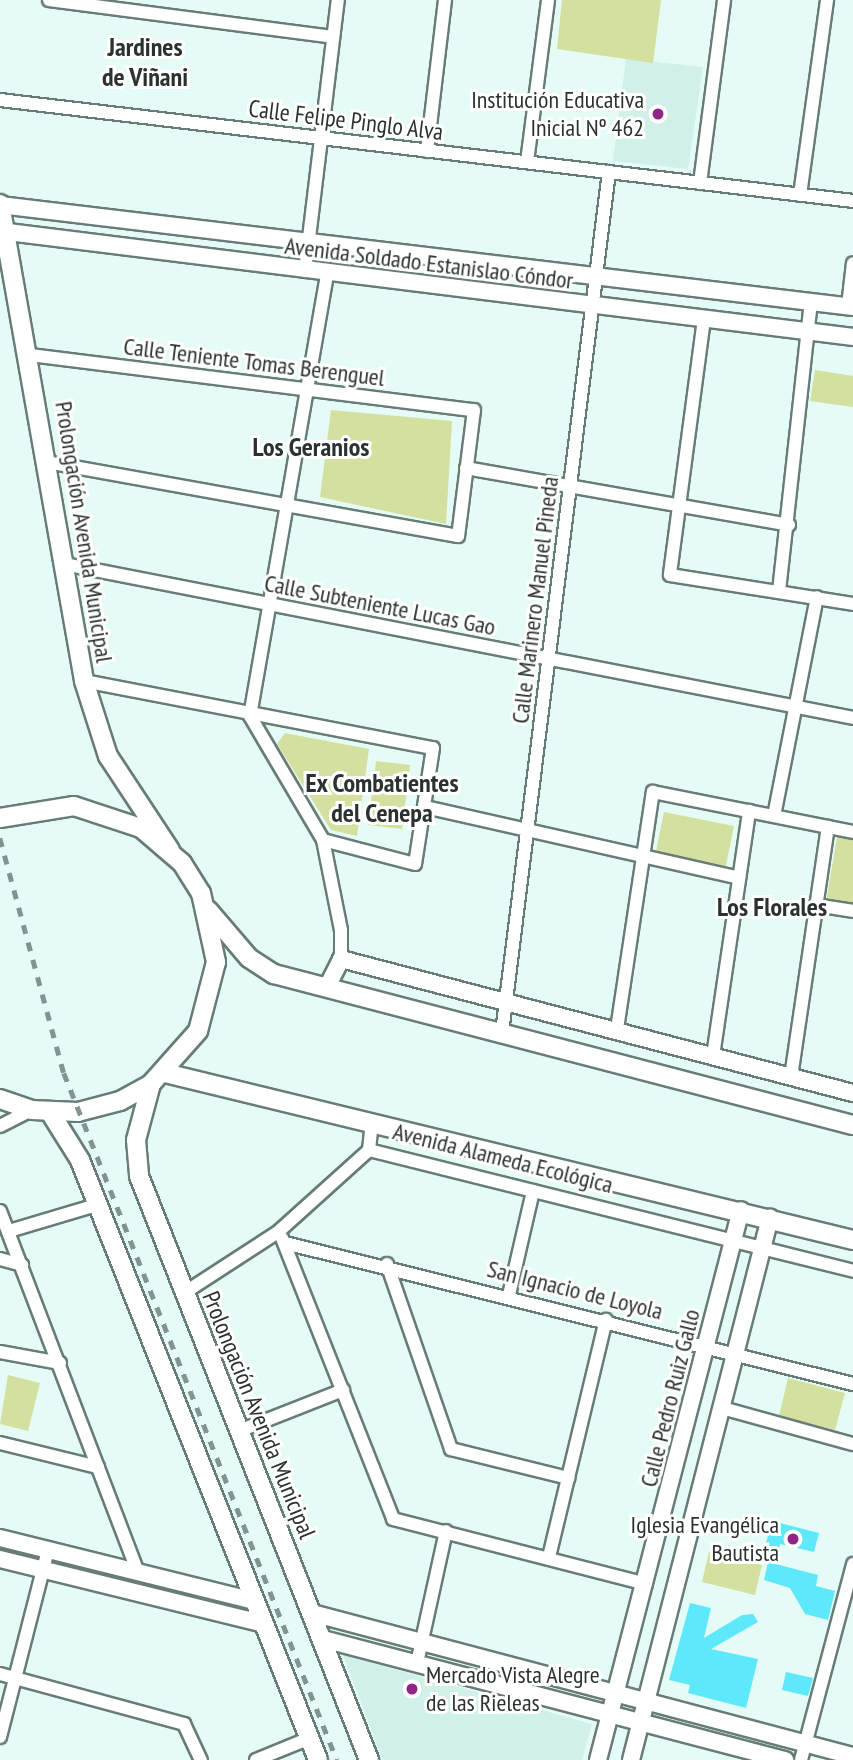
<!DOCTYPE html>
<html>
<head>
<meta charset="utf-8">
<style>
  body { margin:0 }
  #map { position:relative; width:853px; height:1760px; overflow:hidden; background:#e5fbf5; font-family:"PT Sans Narrow",sans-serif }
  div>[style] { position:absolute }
  .built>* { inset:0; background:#d1f0e8 }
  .green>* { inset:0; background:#d4e09f }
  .building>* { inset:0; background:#5ee8fc }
  .roads { filter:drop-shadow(2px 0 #687c77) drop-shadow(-2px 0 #687c77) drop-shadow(0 2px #687c77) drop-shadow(0 -2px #687c77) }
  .minor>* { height:12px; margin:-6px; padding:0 6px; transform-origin:6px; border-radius:6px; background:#fff }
  .tertiary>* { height:16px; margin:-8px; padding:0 8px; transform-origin:8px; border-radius:8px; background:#fff }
  .secondary>* { height:18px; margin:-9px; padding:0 9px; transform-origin:9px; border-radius:9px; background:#fff }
  .rail>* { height:4.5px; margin-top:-2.25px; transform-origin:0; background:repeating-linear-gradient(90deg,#83938f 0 9px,transparent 0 18px) }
  .dots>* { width:19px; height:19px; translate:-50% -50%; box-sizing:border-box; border:4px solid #fff; border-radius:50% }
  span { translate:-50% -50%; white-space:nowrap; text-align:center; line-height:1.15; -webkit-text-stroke:6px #fff; paint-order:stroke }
  .poi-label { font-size:24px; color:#293230 }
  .right { translate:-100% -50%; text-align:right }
  .left { translate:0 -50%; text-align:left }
  .street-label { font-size:24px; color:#293230 }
  .neighbourhood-label { font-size:26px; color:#293230; font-weight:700 }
</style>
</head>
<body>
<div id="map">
  <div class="built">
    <div style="clip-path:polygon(626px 59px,703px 67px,688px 169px,613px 161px)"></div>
    <div style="clip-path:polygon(343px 1655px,592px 1724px,582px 1760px,383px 1760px)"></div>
  </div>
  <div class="green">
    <div style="clip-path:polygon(562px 0,661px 0,653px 63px,557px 49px)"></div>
    <div style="clip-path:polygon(815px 370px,853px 376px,853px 407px,810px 401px)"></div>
    <div style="clip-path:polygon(331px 410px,452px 421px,446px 524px,320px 497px)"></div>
    <div style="clip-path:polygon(285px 733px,369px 749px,357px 836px,331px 830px,277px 744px)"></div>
    <div style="clip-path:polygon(376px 761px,410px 765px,402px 829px,368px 825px)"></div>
    <div style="clip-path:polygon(664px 812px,734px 826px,725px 870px,655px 856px)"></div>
    <div style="clip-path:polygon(837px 837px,853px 840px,853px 907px,826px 902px)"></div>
    <div style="clip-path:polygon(8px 1375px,40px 1383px,28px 1431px,0 1424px)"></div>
    <div style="clip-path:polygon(788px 1378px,845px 1393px,835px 1430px,779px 1416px)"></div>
    <div style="clip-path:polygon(709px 1552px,762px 1565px,755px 1595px,702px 1582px)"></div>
  </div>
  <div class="building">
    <div style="clip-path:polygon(772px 1521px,819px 1533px,814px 1552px,780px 1544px,777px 1558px,763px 1554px)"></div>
    <div style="clip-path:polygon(768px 1562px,818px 1575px,816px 1586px,835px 1591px,828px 1620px,805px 1614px,790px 1588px,764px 1580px)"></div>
    <div style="clip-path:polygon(690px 1603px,711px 1608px,704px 1638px,742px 1615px,753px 1614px,758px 1622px,711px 1649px,758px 1659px,746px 1708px,688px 1693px,690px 1685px,669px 1680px)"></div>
    <div style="clip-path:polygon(786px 1672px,813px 1678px,808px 1696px,782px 1690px)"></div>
  </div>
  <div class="roads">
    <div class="minor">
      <div style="left:49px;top:0;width:286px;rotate:7.4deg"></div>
      <div style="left:0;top:100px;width:859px;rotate:6.75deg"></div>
      <div style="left:427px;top:151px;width:152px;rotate:-83.2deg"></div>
      <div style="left:527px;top:162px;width:163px;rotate:-82.6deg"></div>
      <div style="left:700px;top:183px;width:185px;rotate:-82.5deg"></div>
      <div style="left:800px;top:195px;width:197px;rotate:-82.1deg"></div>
      <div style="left:305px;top:271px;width:273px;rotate:-83.1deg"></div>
      <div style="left:848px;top:306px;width:43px;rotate:-83.4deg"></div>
      <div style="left:704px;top:319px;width:258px;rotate:97.6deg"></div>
      <div style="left:670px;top:575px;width:185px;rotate:9deg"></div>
      <div style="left:30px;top:355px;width:447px;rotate:7.1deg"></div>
      <div style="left:474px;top:410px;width:127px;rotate:97.2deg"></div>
      <div style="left:458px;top:536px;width:419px;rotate:-169.8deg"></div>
      <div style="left:466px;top:468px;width:328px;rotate:10deg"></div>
      <div style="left:64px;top:564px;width:804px;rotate:11.04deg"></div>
      <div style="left:779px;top:591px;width:291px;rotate:-83.7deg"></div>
      <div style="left:84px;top:681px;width:355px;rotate:10.9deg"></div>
      <div style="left:433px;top:748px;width:117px;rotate:98.8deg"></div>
      <div style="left:415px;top:864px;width:95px;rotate:-165.4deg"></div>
      <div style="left:250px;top:716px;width:449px;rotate:-80.1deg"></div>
      <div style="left:250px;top:716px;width:144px;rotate:59.5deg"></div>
      <div style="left:323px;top:840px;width:92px;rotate:78.7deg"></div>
      <div style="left:341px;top:930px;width:29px;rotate:90deg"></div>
      <div style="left:425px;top:807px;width:322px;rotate:12.7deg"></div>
      <div style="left:774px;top:816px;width:223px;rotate:-78.9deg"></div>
      <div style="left:816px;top:905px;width:37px;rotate:9deg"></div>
      <div style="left:617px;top:1029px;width:240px;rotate:-81.4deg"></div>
      <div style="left:653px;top:792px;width:204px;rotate:11.3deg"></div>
      <div style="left:502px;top:1033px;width:868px;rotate:-82.92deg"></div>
      <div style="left:713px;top:1056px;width:248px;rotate:-81.6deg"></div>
      <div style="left:791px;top:1077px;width:253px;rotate:-81.6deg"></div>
      <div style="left:0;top:1126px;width:36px;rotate:-27deg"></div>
      <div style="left:369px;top:1150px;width:29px;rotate:-84deg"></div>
      <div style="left:0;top:1211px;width:386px;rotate:69.1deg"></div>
      <div style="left:9px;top:1231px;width:92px;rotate:-16.5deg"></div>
      <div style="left:282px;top:1238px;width:302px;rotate:68.4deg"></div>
      <div style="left:393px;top:1519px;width:261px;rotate:14.4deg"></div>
      <div style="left:285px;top:1243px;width:585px;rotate:13.94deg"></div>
      <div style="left:0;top:1259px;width:23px;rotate:15deg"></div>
      <div style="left:387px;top:1264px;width:196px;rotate:70.9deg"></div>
      <div style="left:451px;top:1449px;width:121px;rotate:13.9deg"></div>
      <div style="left:184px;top:1293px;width:112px;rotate:-33deg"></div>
      <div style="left:278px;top:1232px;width:122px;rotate:-42deg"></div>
      <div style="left:369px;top:1150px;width:499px;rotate:14deg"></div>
      <div style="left:509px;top:1295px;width:107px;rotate:-77deg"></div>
      <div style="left:0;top:1352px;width:61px;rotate:10.4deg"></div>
      <div style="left:722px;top:1408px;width:136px;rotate:15.4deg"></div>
      <div style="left:239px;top:1431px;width:112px;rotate:-21.5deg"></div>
      <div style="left:0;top:1443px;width:101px;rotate:13.8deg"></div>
      <div style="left:549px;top:1557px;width:244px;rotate:-76.5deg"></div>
      <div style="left:417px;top:1663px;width:135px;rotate:-77.6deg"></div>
      <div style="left:0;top:1674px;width:191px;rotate:15.2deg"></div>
      <div style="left:184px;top:1724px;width:40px;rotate:65deg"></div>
      <div style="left:0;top:1737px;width:193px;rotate:-75.6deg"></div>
      <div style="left:256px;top:1760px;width:58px;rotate:-22.2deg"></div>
      <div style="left:801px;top:1760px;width:203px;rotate:-75.1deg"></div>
    </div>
    <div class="tertiary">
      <div style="left:0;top:205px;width:859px;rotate:6.82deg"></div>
      <div style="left:0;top:231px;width:860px;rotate:7.08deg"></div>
      <div style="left:327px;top:987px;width:31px;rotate:-63deg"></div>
      <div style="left:341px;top:959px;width:529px;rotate:14.67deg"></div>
      <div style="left:0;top:1538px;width:263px;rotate:13.9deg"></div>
      <div style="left:0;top:1559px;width:272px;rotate:13.8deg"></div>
      <div style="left:312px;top:1613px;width:560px;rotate:14.81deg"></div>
      <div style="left:323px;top:1639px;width:478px;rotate:14.7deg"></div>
      <div style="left:598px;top:1760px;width:568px;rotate:-75.43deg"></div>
      <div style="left:631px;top:1760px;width:560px;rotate:-75.62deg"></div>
    </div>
    <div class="secondary">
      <div style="left:0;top:204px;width:484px;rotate:80deg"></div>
      <div style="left:84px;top:681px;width:79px;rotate:72.3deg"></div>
      <div style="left:108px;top:756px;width:113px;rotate:56.6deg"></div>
      <div style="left:0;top:818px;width:75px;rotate:-9.2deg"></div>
      <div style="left:74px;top:806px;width:71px;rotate:18.2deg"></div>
      <div style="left:141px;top:828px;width:54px;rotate:40.5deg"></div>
      <div style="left:182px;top:863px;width:36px;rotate:58deg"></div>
      <div style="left:201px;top:893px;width:71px;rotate:77.7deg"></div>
      <div style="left:216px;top:962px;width:71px;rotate:104.6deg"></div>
      <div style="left:198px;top:1031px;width:71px;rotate:131.6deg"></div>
      <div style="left:151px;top:1084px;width:35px;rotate:151deg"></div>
      <div style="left:120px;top:1101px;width:43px;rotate:165.3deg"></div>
      <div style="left:78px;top:1112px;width:46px;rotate:-177.5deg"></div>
      <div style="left:32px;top:1110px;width:34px;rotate:-161deg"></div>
      <div style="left:208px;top:910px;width:63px;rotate:49.5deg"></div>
      <div style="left:249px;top:958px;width:30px;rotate:33deg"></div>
      <div style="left:274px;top:974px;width:598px;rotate:14.62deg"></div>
      <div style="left:165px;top:1073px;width:708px;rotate:13.64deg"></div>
      <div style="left:151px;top:1084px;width:58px;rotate:105deg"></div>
      <div style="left:136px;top:1140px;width:36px;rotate:85deg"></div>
      <div style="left:139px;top:1176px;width:628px;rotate:68.5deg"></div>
      <div style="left:50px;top:1112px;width:57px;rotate:58deg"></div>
      <div style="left:80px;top:1160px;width:645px;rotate:68.36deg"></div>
    </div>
  </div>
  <div class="rail">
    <div style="left:0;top:838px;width:244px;rotate:74.8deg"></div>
    <div style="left:64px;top:1073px;width:739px;rotate:68.33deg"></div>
  </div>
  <div class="dots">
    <div style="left:658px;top:114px;background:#902487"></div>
    <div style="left:793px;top:1539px;background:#902487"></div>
    <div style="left:412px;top:1689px;background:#902487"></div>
  </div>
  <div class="poi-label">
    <span class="right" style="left:644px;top:114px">Institución Educativa<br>Inicial Nº 462</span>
    <span class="right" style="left:779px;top:1539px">Iglesia Evangélica<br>Bautista</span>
    <span class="left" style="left:426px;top:1689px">Mercado Vista Alegre<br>de las Rieleas</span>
  </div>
  <div class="street-label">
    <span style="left:346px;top:120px;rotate:7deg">Calle Felipe Pinglo Alva</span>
    <span style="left:429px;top:263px;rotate:7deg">Avenida Soldado Estanislao Cóndor</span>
    <span style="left:254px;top:362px;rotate:7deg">Calle Teniente Tomas Berenguel</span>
    <span style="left:84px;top:532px;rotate:81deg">Prolongación Avenida Municipal</span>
    <span style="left:535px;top:600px;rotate:-83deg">Calle Marinero Manuel Pineda</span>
    <span style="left:380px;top:605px;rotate:11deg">Calle Subteniente Lucas Gao</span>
    <span style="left:503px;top:1158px;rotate:14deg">Avenida Alameda Ecológica</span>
    <span style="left:575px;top:1290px;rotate:14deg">San Ignacio de Loyola</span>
    <span style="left:670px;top:1398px;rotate:-76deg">Calle Pedro Ruiz Gallo</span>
    <span style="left:259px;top:1415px;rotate:68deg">Prolongación Avenida Municipal</span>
  </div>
  <div class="neighbourhood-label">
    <span style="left:145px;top:62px">Jardines<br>de Viñani</span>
    <span style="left:311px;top:447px">Los Geranios</span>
    <span style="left:382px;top:798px">Ex Combatientes<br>del Cenepa</span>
    <span style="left:772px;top:907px">Los Florales</span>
  </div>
</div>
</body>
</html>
